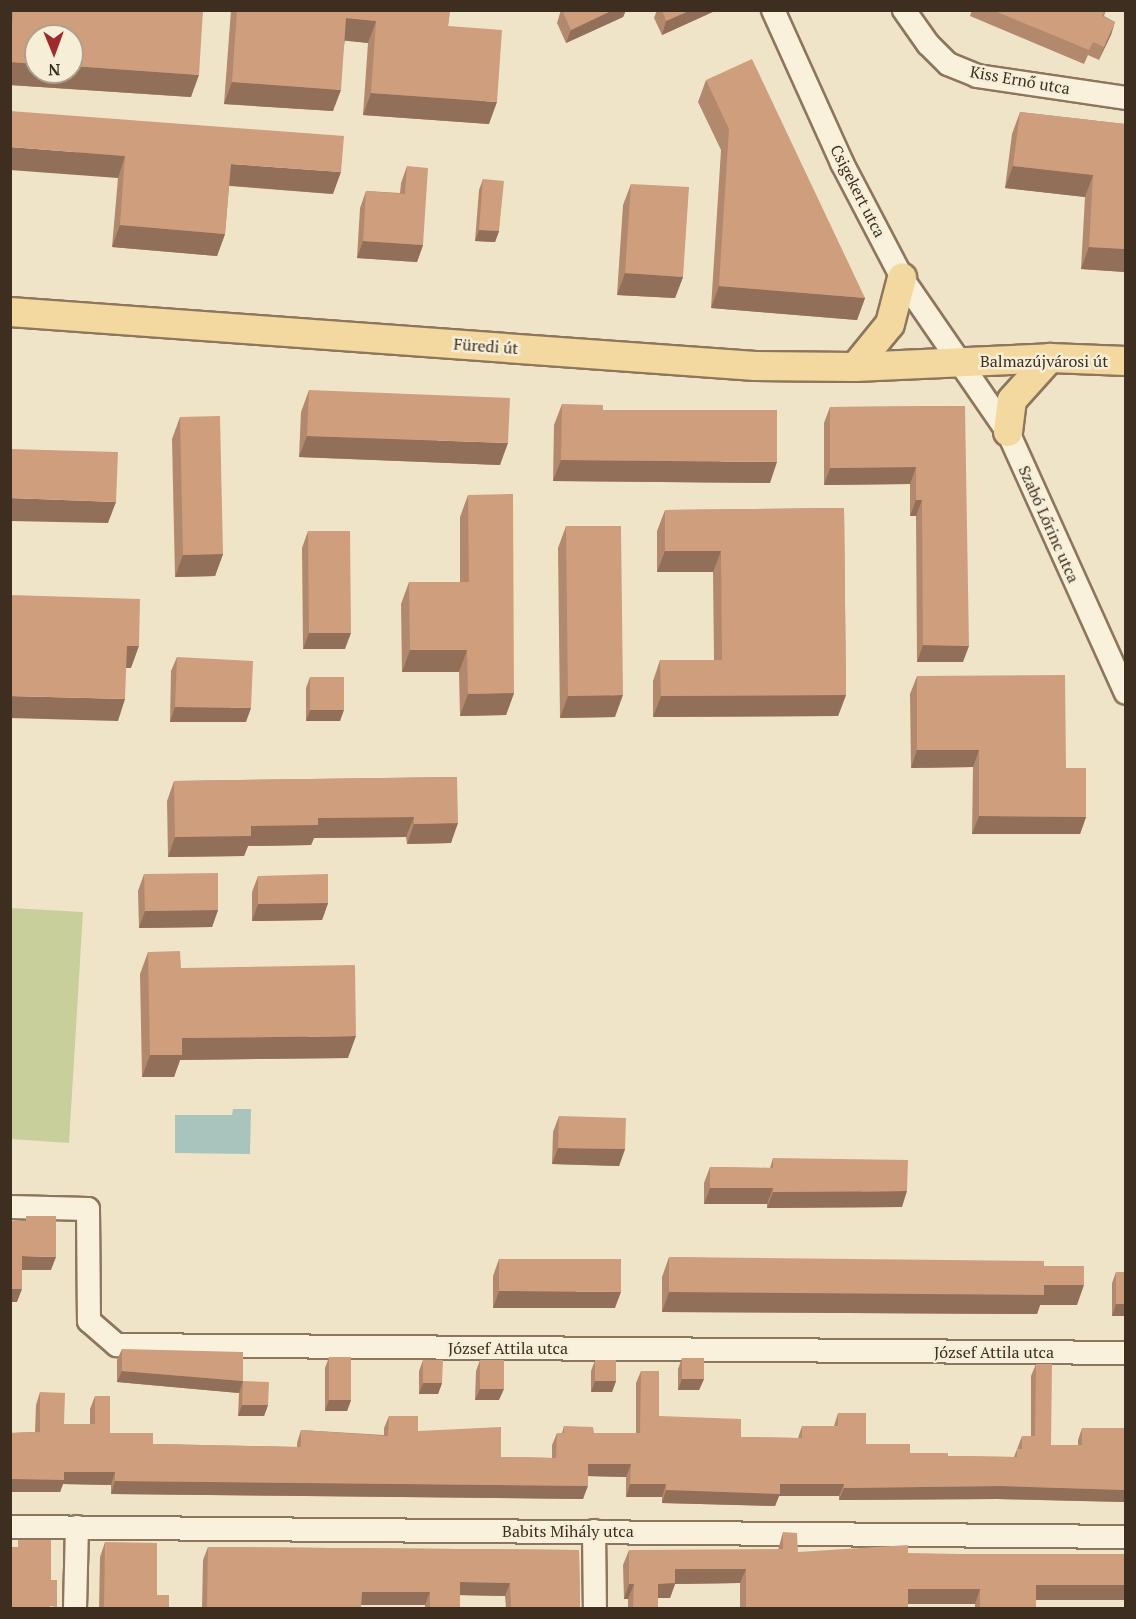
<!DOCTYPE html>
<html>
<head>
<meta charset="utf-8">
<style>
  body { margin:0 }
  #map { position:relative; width:1136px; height:1619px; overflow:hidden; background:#f0e4c8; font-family:"PT Serif",serif }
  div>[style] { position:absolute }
  .green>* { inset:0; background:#c9cf9b }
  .water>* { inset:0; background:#a9c4bc }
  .roads { filter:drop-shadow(2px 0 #8d765c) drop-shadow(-2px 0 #8d765c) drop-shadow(0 2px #8d765c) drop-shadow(0 -2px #8d765c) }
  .minor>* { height:22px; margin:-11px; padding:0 11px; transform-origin:11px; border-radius:11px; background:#faf1dc }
  .major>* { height:28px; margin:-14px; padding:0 14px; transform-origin:14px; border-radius:14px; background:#f3d9a0 }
  .wall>* { inset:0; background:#b2896c }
  .shaded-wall>* { inset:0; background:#916f58 }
  .building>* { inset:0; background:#cf9f7d }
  span { translate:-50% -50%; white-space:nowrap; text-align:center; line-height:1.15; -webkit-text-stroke:5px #f7eed8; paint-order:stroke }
  .street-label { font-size:16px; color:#3d2e20 }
  .frame { position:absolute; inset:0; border:12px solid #3d2e20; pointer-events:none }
  .north { position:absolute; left:24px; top:24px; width:60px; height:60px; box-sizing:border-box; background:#f7eed8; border:2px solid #ada18e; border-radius:50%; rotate:179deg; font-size:16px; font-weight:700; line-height:24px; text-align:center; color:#3d2e20 }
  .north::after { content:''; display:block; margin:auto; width:21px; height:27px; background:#9e2a2b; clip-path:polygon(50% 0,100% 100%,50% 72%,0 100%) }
</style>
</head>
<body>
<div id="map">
  <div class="green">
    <div style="clip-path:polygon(10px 908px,83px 912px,69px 1143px,11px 1139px)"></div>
  </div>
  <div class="water">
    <div style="clip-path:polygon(233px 1109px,251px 1109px,250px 1154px,175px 1153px,175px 1115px,232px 1115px)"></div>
  </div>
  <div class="roads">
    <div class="minor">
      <div style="left:773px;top:10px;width:168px;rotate:65.7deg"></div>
      <div style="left:842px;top:163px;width:130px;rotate:62.4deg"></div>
      <div style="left:902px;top:278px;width:187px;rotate:55.5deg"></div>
      <div style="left:1008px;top:432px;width:286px;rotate:65.7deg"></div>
      <div style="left:904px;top:10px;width:42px;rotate:54.8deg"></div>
      <div style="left:928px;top:44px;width:28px;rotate:45deg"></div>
      <div style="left:948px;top:64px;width:31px;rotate:22deg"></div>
      <div style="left:977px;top:76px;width:151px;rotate:8.4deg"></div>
      <div style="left:10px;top:1207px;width:78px;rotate:1.5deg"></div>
      <div style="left:88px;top:1209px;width:112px;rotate:89.5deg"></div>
      <div style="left:89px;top:1321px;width:37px;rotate:41deg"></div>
      <div style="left:117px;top:1345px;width:1009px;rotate:0.45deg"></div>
      <div style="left:10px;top:1527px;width:1116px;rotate:0.51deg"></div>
      <div style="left:594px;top:1531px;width:77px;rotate:89.3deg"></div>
      <div style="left:75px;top:1608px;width:81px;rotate:-88.6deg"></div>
    </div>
    <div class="major">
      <div style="left:10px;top:312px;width:747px;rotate:4.15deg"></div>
      <div style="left:755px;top:366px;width:100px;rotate:0.6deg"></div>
      <div style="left:855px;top:367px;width:195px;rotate:-2.6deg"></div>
      <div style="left:1050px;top:358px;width:76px;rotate:2.3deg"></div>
      <div style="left:855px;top:367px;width:55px;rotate:-50.9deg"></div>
      <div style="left:890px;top:324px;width:48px;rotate:-75.4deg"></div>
      <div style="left:1008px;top:432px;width:32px;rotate:-83deg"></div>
      <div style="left:1012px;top:400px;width:57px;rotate:-47.9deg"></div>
    </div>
  </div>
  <div class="wall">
    <div style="clip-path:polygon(10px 10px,203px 10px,191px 97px,10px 85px)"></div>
    <div style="clip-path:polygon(231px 10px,450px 10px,448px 26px,489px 124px,363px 115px,368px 43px,345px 40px,333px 111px,224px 104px)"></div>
    <div style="clip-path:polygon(561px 10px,626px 10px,623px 17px,566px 43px,557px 23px)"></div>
    <div style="clip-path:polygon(657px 10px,717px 10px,662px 35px,654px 18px)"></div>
    <div style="clip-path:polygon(972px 10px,1106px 10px,1104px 16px,1115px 22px,1099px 60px,1088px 55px,1084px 64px,970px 16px)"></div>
    <div style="clip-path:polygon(706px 80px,865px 298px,857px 320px,711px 308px,721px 150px,698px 102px)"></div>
    <div style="clip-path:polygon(10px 111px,333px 194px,229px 186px,225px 234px,217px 256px,112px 247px,118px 178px)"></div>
    <div style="clip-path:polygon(1020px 112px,1125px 124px,1125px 272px,1081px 269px,1085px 197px,1005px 188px,1012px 134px)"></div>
    <div style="clip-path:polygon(407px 166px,423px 245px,417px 262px,357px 258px,360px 208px,366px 191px,400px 193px,401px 183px)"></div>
    <div style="clip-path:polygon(483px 179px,499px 231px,495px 242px,475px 241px,479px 190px)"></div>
    <div style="clip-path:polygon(631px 184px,683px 277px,675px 298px,617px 295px,623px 205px)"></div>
    <div style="clip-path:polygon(309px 390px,500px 465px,299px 457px,301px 412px)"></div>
    <div style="clip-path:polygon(562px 404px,603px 410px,770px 483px,553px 481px,554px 425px)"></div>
    <div style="clip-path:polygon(965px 406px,963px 662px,917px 662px,916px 516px,910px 516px,910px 484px,824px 485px,824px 423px,830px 407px)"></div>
    <div style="clip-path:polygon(180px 417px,223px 554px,215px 576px,175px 577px,172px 439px)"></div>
    <div style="clip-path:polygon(468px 495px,514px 693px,506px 715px,460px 716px,459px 672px,402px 672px,401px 604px,409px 582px,460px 582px,460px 517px)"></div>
    <div style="clip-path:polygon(844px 508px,846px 695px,838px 716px,653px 717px,653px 681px,660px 660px,714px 660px,713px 572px,657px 572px,657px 531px,665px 510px)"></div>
    <div style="clip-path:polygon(566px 526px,615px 717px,560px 718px,558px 548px)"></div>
    <div style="clip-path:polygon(308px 531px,345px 649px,303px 649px,302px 548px)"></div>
    <div style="clip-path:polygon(177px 657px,246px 722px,170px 722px,171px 671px)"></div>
    <div style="clip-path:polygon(917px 676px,1086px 817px,1080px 834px,972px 834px,973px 767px,911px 768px,910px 694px)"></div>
    <div style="clip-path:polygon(310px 677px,340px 721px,306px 721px,306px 688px)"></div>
    <div style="clip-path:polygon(457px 777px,451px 843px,407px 844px,406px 837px,314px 838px,311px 845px,248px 846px,244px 856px,168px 857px,167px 801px,174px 781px)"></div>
    <div style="clip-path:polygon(144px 874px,218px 910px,212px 927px,139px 928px,138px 891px)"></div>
    <div style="clip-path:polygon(258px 876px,328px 903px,322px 920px,252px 921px,252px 892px)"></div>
    <div style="clip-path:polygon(148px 952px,348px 1058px,180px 1060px,174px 1077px,142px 1077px,140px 974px)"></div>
    <div style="clip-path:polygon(559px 1116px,625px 1149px,619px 1166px,552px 1164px,553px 1132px)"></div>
    <div style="clip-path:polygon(773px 1158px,902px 1207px,767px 1208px,767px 1204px,704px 1204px,704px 1183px,710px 1167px,770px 1168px)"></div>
    <div style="clip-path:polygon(669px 1257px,1044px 1266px,1077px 1305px,1040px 1305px,1037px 1314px,662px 1312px,662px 1277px)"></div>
    <div style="clip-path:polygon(499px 1259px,615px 1308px,493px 1308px,493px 1276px)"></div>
    <div style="clip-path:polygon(1116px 1272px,1125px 1272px,1125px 1316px,1112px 1316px,1112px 1283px)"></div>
    <div style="clip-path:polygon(122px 1349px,243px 1381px,268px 1405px,264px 1416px,238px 1416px,239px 1393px,117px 1382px,117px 1360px)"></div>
    <div style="clip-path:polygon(329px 1357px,351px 1400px,347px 1411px,325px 1411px,325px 1368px)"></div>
    <div style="clip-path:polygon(682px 1358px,704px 1379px,699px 1390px,678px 1390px,678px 1369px)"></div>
    <div style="clip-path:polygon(423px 1360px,442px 1383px,438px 1394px,419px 1394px,419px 1371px)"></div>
    <div style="clip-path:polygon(480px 1360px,499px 1400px,475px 1400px,476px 1371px)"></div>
    <div style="clip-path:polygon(595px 1360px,616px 1381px,612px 1392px,591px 1392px,591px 1371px)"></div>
    <div style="clip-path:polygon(1036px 1364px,1051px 1445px,1078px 1445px,1078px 1440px,1082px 1428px,1125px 1428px,1125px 1502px,997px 1499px,839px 1500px,839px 1496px,779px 1496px,775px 1506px,662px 1503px,662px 1497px,626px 1497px,626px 1477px,588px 1476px,583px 1499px,111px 1494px,111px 1485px,63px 1484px,60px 1492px,10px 1492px,10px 1433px,35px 1432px,36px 1405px,40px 1392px,64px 1424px,90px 1424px,90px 1409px,95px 1396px,110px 1433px,153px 1444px,297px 1447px,297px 1443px,301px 1430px,384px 1435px,384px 1428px,389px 1416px,418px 1431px,501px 1457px,552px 1458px,552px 1445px,557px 1433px,562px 1433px,564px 1426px,594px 1433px,636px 1433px,636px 1383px,641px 1371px,659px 1416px,741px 1437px,798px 1438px,802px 1426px,834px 1426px,838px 1413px,866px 1444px,910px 1453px,948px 1456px,1014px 1457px,1022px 1436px,1031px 1436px,1031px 1376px)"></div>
    <div style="clip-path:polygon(783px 1532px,798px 1552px,908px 1553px,1036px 1600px,1036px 1608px,975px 1608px,975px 1604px,908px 1604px,908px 1608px,740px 1608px,740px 1583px,675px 1584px,670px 1598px,658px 1598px,658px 1608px,628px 1608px,628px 1599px,624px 1599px,623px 1565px,629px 1550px,778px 1550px)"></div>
    <div style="clip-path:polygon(105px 1542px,157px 1595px,169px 1608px,99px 1608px,100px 1557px)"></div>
    <div style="clip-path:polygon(208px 1547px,579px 1550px,580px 1608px,506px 1608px,505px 1596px,460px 1595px,460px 1608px,425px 1608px,425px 1605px,361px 1605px,361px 1608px,202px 1608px,203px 1560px)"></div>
  </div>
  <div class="shaded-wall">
    <div style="clip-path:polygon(613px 10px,626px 10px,623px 17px,566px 43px,571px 30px)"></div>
    <div style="clip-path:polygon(691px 10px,717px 10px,662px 35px,666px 21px)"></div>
    <div style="clip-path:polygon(346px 18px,376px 21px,368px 43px,338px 40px)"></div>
    <div style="clip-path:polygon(1115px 22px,1111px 35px,1099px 60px,1104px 47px)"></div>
    <div style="clip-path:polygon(10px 62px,36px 64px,36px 72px,72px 72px,72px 66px,199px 75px,191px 97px,10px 85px)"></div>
    <div style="clip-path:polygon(232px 82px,341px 90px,333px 111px,224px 104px)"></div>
    <div style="clip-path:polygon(371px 93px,497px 102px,489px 124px,363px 115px)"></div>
    <div style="clip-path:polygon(10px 147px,125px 156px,118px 178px,10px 170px)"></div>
    <div style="clip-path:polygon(231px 164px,341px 172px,333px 194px,223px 185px)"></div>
    <div style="clip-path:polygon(1013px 166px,1093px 175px,1085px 197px,1005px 188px)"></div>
    <div style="clip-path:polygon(120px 225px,225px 234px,217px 256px,112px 247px)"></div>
    <div style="clip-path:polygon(479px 230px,499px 231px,495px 242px,475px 241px)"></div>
    <div style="clip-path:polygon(363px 241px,423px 245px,417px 262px,357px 258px)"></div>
    <div style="clip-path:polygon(1089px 247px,1125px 249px,1125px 272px,1081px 269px)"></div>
    <div style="clip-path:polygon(625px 273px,683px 277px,675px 298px,617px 295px)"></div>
    <div style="clip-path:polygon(719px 286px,865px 298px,857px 320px,711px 308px)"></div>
    <div style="clip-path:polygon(307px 436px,508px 443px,500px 465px,299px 457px)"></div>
    <div style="clip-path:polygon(561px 460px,777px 462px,770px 483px,553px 481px)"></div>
    <div style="clip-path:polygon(916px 467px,910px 484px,824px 485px,830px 468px)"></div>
    <div style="clip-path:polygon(10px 498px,116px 502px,108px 523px,10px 521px)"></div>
    <div style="clip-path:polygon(916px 500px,922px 500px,916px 516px,910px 516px)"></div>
    <div style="clip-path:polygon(665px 551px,721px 551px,713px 572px,657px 572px)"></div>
    <div style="clip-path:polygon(223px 554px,215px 576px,175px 577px,183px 555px)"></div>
    <div style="clip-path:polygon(309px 633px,351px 633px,345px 649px,303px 649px)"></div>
    <div style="clip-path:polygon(923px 645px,969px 646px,963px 662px,917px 662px)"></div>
    <div style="clip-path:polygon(127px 646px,139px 646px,131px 668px,119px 668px)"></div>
    <div style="clip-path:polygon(410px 650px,467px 650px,459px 672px,402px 672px)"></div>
    <div style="clip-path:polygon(514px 693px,506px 715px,460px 716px,468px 694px)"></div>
    <div style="clip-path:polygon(623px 695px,615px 717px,560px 718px,568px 696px)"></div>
    <div style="clip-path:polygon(846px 695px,838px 716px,653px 717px,661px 696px)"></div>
    <div style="clip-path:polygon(10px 696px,125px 699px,118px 721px,10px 718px)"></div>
    <div style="clip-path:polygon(175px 707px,251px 708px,246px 722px,170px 722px)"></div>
    <div style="clip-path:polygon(310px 710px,344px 710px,340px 721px,306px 721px)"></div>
    <div style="clip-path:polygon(917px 750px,979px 750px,973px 767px,911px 768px)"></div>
    <div style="clip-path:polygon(979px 816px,1086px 817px,1080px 834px,972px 834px)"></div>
    <div style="clip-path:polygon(414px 817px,406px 837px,314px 838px,311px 845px,248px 846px,244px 856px,168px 857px,175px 837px,251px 826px,318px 818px)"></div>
    <div style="clip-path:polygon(458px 823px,451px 843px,407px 844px,414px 824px)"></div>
    <div style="clip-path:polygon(328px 903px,322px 920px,252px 921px,258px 904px)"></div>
    <div style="clip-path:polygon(218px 910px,212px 927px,139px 928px,145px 911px)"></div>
    <div style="clip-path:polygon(356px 1036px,348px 1058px,180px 1060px,174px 1077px,142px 1077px,150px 1055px,182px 1038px)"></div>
    <div style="clip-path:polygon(558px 1148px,625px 1149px,619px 1166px,552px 1164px)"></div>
    <div style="clip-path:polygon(710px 1188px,773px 1188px,767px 1204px,704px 1204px)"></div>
    <div style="clip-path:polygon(907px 1191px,902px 1207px,767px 1208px,773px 1192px)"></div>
    <div style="clip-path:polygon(22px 1256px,56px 1257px,51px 1270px,17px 1270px)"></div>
    <div style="clip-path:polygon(1044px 1285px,1084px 1285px,1077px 1305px,1040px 1305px,1037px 1314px,662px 1312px,669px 1292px)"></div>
    <div style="clip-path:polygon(10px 1289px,22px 1289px,17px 1302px,10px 1302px)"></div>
    <div style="clip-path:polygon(499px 1291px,621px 1292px,615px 1308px,493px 1308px)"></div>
    <div style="clip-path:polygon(1116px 1304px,1125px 1304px,1125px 1316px,1112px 1316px)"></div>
    <div style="clip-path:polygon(122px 1371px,243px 1381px,239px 1393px,117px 1382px)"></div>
    <div style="clip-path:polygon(682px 1379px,704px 1379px,699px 1390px,678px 1390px)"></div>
    <div style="clip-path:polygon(595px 1381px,616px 1381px,612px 1392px,591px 1392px)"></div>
    <div style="clip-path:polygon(423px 1383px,442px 1383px,438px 1394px,419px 1394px)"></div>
    <div style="clip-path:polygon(480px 1389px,504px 1389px,499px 1400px,475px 1400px)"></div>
    <div style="clip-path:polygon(329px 1400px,351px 1400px,347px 1411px,325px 1411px)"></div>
    <div style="clip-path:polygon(242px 1405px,268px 1405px,264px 1416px,238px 1416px)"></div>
    <div style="clip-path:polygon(588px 1464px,631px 1464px,626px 1477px,584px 1476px)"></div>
    <div style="clip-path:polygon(64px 1472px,115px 1472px,111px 1485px,63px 1484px,60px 1492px,10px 1492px,10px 1479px)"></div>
    <div style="clip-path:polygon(115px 1481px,588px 1486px,583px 1499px,111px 1494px)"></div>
    <div style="clip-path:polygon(630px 1484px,666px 1484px,662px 1497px,626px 1497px)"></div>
    <div style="clip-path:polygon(780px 1484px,844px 1484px,839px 1496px,779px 1496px,775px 1506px,662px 1503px,666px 1490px)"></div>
    <div style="clip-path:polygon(1001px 1486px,1125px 1490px,1125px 1502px,997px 1499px,839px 1500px,844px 1488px)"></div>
    <div style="clip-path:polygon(675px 1569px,746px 1569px,740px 1583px,675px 1584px,670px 1598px,652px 1598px,658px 1584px)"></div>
    <div style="clip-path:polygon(460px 1582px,510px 1583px,505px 1596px,456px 1595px)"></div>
    <div style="clip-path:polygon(629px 1584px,634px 1584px,628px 1599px,624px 1599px)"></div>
    <div style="clip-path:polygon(1036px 1585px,1125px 1585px,1125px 1600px,1031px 1600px)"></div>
    <div style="clip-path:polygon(908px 1589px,980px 1589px,975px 1604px,903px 1604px)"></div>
    <div style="clip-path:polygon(362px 1592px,430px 1592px,425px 1605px,357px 1605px)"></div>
  </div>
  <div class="building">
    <div style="clip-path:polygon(13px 10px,203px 10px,199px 75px,72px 66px,72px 36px,36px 36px,36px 64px,10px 62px)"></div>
    <div style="clip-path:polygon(237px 10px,450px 10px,448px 26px,502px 30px,497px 102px,371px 93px,376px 21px,346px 18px,341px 90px,232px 82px)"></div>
    <div style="clip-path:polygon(562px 10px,613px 10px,571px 30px)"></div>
    <div style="clip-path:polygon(662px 10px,691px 10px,666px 21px)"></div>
    <div style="clip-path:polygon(992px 10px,1105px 10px,1102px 16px,1115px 22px,1104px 47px,1093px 42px,1089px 50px)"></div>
    <div style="clip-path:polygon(752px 59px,865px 298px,719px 286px,729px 129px,706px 80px)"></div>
    <div style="clip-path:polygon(10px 111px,344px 136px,341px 172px,231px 164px,225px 234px,120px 225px,125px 156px,10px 147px)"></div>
    <div style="clip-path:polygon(1020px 112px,1125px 124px,1125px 249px,1089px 247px,1093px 175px,1013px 166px)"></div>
    <div style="clip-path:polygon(407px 166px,428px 168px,423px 245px,363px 241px,366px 191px,405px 194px)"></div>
    <div style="clip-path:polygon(483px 179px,504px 181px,499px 231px,479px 230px)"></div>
    <div style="clip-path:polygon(631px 184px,689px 187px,683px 277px,625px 273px)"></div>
    <div style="clip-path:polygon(309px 390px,510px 398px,508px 443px,307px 436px)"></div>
    <div style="clip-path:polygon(562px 404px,603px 405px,603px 410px,777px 410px,777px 462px,561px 460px)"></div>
    <div style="clip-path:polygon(965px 406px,969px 646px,923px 645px,922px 500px,916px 500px,916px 467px,830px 468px,830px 407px)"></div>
    <div style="clip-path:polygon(220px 416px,223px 554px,183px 555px,180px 417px)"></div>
    <div style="clip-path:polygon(10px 449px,118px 452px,116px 502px,10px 498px)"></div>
    <div style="clip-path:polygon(513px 494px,514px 693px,468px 694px,467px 650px,410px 650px,409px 582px,469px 582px,468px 495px)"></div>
    <div style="clip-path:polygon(844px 508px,846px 695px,661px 696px,660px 660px,722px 660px,721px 551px,665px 551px,665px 510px)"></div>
    <div style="clip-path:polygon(566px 526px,621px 526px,623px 695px,568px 696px)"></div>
    <div style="clip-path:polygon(308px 531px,350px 531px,351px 633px,309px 633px)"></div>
    <div style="clip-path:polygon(10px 595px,140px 599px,139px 646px,127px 646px,125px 699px,10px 696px)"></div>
    <div style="clip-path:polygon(177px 657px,253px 661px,251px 708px,175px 707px)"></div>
    <div style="clip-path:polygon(1065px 675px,1066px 768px,1086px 768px,1086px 817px,979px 816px,979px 750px,917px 750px,917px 676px)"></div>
    <div style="clip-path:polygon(310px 677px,344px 677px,344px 710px,310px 710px)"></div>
    <div style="clip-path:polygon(457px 777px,458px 823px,414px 824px,414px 817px,318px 818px,318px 825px,251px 826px,251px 836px,175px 837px,174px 781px)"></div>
    <div style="clip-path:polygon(218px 873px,218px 910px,145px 911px,144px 874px)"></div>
    <div style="clip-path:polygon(328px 874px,328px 903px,258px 904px,258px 876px)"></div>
    <div style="clip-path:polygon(180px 951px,181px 968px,355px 965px,356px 1036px,182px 1038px,182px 1055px,150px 1055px,148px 952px)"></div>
    <div style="clip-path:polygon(559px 1116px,626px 1118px,625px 1149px,558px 1148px)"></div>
    <div style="clip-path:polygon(773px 1158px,908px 1160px,907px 1191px,773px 1192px,773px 1188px,710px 1188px,710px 1167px,773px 1168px)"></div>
    <div style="clip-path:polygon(26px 1216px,56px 1216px,56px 1257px,22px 1256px,22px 1289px,10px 1289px,10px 1221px,26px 1221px)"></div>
    <div style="clip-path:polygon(669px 1257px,1044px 1261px,1044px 1266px,1084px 1266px,1084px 1285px,1044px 1285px,1044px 1295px,669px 1292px)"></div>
    <div style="clip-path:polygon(499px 1259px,621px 1259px,621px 1292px,499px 1291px)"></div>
    <div style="clip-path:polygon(1116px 1272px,1125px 1272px,1125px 1304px,1116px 1304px)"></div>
    <div style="clip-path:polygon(122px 1349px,243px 1352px,243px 1381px,122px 1371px)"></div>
    <div style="clip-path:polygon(329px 1357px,351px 1357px,351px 1400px,329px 1400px)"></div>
    <div style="clip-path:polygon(682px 1358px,704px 1358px,704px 1379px,682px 1379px)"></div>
    <div style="clip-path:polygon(423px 1360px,443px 1360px,442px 1383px,423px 1383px)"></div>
    <div style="clip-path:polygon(480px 1360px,504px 1360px,504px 1389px,480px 1389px)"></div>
    <div style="clip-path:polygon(595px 1360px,616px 1360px,616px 1381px,595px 1381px)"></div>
    <div style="clip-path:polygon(1036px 1364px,1052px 1364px,1051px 1445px,1082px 1445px,1082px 1428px,1125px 1428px,1125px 1490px,1001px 1486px,844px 1488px,844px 1484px,780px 1484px,780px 1494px,666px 1490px,666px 1484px,630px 1484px,631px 1464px,588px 1464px,588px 1486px,115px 1481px,115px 1472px,64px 1472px,64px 1480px,10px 1479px,10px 1433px,40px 1432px,40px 1392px,65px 1393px,64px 1424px,95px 1424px,95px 1396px,110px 1396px,110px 1433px,153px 1433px,153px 1444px,301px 1447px,301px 1430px,388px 1436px,389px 1416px,418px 1416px,418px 1431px,501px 1427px,501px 1457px,556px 1458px,557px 1433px,564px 1433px,564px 1426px,593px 1427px,594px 1433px,640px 1433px,641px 1371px,659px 1371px,659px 1416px,741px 1419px,741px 1437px,802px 1438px,802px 1426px,838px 1426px,838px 1413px,866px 1413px,866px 1444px,910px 1444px,910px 1453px,948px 1453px,948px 1456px,1017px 1457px,1017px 1449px,1022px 1449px,1022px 1436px,1035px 1436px)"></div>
    <div style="clip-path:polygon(243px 1381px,269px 1382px,268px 1405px,242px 1405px)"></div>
    <div style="clip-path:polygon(783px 1532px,797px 1533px,798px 1552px,908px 1545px,908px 1553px,960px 1554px,1125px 1554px,1125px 1585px,1036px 1585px,1036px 1608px,980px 1608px,980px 1589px,908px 1589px,908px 1608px,746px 1608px,746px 1569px,675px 1569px,675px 1583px,658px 1584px,658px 1608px,633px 1608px,634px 1584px,629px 1584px,629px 1550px,783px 1549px)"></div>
    <div style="clip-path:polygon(18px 1540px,51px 1540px,51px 1580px,57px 1580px,57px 1607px,50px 1606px,50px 1608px,10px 1608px,10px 1547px,18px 1547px)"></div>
    <div style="clip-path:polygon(105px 1542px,157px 1543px,157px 1595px,169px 1595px,169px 1608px,104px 1608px)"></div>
    <div style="clip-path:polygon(208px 1547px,579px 1550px,580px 1608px,511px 1608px,510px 1583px,460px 1582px,460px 1608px,430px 1608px,430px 1592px,362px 1592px,361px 1608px,207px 1608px)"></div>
  </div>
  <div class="street-label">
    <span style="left:1020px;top:80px;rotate:10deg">Kiss Ernő utca</span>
    <span style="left:858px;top:191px;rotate:63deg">Csigekert utca</span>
    <span style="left:486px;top:346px;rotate:4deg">Füredi út</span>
    <span style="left:1044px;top:361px">Balmazújvárosi út</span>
    <span style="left:1049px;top:524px;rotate:66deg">Szabó Lőrinc utca</span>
    <span style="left:508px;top:1348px">József Attila utca</span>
    <span style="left:994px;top:1352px">József Attila utca</span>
    <span style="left:568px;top:1531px">Babits Mihály utca</span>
  </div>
  <div class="frame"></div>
  <div class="north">N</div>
</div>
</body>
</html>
